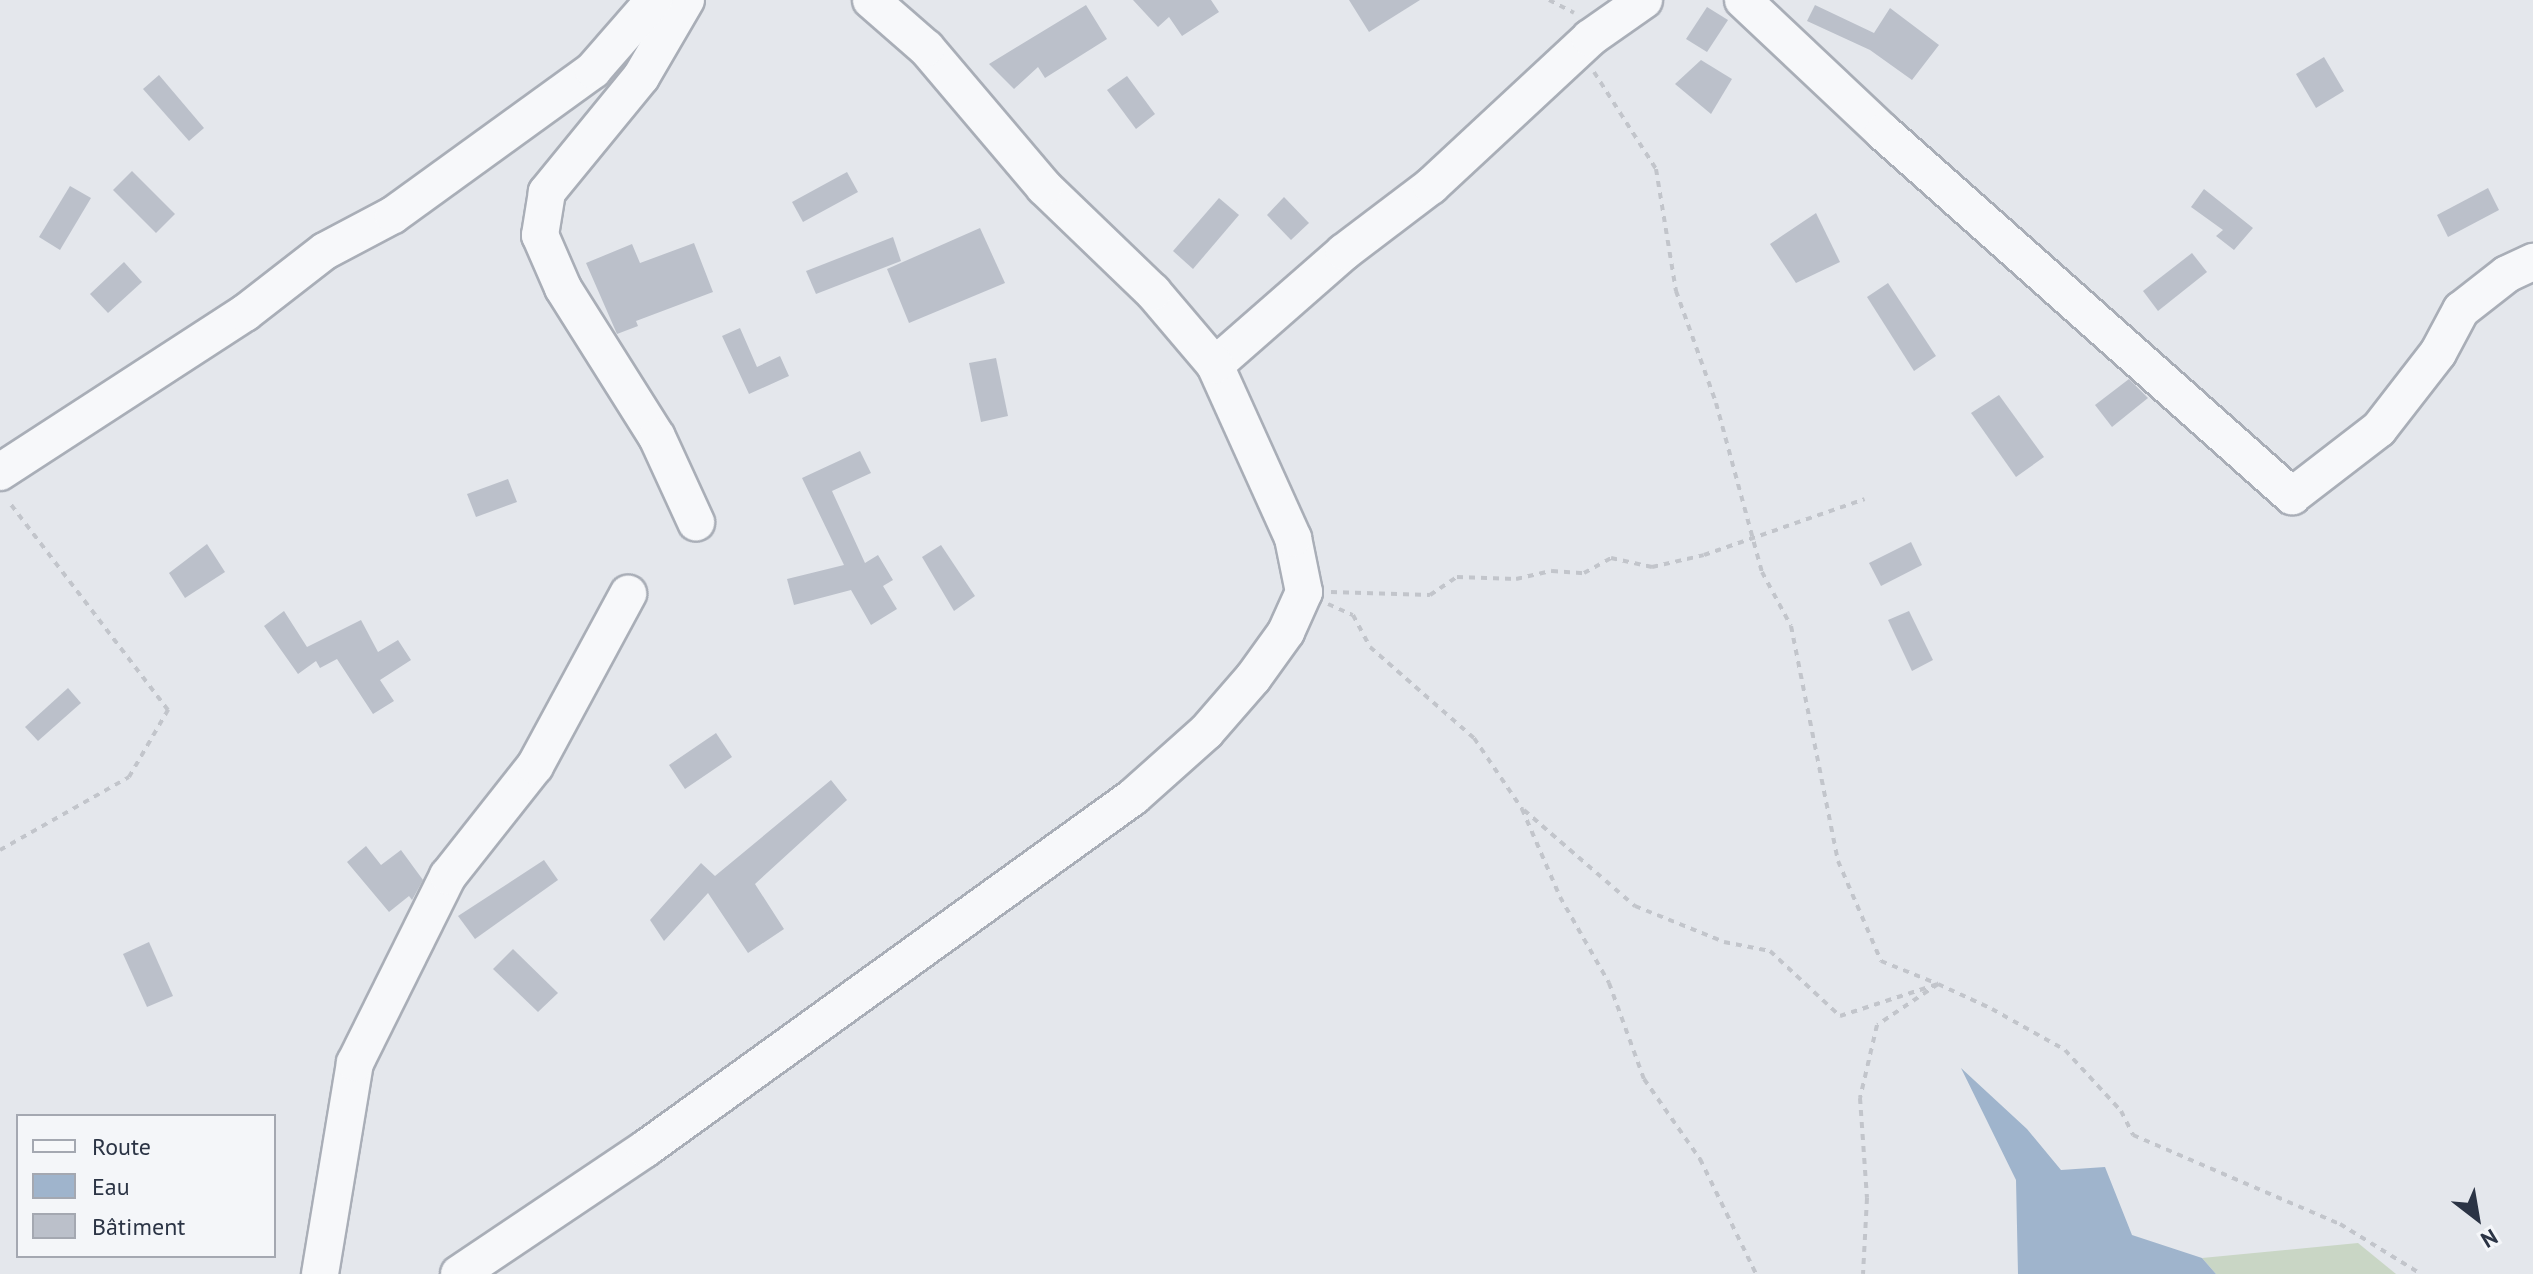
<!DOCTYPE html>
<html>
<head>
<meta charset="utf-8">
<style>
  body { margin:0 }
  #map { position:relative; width:2533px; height:1274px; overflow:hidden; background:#e4e7ec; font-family:"PT Sans",sans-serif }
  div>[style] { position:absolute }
  .green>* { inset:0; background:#c9d6c5 }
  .water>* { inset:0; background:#9fb4cc }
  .building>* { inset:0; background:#bbc0ca }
  .path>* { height:4px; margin-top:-2px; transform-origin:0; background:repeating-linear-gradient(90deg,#c2c5cb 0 6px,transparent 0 12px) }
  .roads { filter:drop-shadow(2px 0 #a9aeb7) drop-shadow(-2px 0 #a9aeb7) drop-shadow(0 2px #a9aeb7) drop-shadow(0 -2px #a9aeb7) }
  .minor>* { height:36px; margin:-18px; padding:0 18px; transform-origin:18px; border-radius:18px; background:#f7f8fa }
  span { translate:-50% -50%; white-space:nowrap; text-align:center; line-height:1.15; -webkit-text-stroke:7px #f4f6f9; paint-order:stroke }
  .legend { position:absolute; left:16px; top:1114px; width:260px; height:144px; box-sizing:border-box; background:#f4f6f9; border:2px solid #a4a8b1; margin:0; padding:10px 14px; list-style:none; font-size:24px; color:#2b3445 }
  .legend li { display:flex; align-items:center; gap:16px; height:40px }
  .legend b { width:40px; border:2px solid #a4a8b1 }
  .north { position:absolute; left:2437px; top:1178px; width:80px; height:80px; -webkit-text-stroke:6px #f4f6f9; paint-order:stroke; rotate:149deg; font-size:22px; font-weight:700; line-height:32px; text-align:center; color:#2b3445 }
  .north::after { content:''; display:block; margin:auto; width:28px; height:36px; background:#2b3445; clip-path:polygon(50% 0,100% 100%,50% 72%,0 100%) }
</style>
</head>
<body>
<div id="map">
  <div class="green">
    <div style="clip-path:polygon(2358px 1243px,2396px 1274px,2216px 1274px,2202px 1258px)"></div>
  </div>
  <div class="water">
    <div style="clip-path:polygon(1961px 1068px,2027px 1129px,2061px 1170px,2105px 1167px,2132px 1235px,2202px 1258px,2216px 1274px,2018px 1274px,2016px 1180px)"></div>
  </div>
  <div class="building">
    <div style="clip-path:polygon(1133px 0,1211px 0,1219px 12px,1182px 36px,1169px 17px,1158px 27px)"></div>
    <div style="clip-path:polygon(1349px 0,1420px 0,1369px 32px)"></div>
    <div style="clip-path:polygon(1086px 5px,1107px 39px,1045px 78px,1038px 67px,1014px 89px,989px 64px)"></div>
    <div style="clip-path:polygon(1815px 5px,1874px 33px,1890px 8px,1939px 45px,1912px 80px,1870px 50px,1807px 21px)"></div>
    <div style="clip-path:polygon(1707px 7px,1728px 20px,1707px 52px,1686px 39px)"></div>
    <div style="clip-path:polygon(2324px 57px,2344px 91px,2316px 108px,2296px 74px)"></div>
    <div style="clip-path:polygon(1701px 60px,1732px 79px,1711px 114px,1675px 84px)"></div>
    <div style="clip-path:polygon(159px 75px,204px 128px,189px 141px,143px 89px)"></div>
    <div style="clip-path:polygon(1127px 76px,1155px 114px,1136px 129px,1107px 90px)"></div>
    <div style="clip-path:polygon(132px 171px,175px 214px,156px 233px,113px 190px)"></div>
    <div style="clip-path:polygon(847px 172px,858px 192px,803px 222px,792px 202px)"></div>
    <div style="clip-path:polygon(70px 186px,91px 198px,60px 250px,39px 237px)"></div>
    <div style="clip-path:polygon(2488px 188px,2499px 210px,2448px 237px,2437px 215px)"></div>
    <div style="clip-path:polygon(2204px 189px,2253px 228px,2234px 250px,2216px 236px,2223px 230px,2191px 207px)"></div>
    <div style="clip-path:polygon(1284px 197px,1309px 223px,1291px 240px,1267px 215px)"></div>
    <div style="clip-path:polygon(1219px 198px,1239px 215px,1193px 269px,1173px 251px)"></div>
    <div style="clip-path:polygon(1816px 213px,1840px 262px,1796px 283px,1770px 244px)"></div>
    <div style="clip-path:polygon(980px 228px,1005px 283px,909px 323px,887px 269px)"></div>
    <div style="clip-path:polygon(893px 237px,901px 261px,816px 294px,806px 271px)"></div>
    <div style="clip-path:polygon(694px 243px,713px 292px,636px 321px,638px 326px,617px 334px,586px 263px,632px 244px,640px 263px)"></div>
    <div style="clip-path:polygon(2192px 253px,2207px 272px,2158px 311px,2143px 291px)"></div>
    <div style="clip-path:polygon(124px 262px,142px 282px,108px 313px,90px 294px)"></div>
    <div style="clip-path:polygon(1888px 283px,1936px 356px,1914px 371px,1867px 297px)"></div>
    <div style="clip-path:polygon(740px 328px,757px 367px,780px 356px,789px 376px,749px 394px,722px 336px)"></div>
    <div style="clip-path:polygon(996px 358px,1008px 416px,981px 422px,969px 363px)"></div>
    <div style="clip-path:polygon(2129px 379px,2148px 398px,2112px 427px,2095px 405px)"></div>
    <div style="clip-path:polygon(1999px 395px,2044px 457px,2016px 477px,1971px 413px)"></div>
    <div style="clip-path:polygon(860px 451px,871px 473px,832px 491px,865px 563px,878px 555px,893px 580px,883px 586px,897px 609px,871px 625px,851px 590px,794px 605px,787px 579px,844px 565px,802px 478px)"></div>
    <div style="clip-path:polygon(508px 479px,517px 502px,476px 517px,467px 494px)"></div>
    <div style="clip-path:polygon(1911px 542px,1922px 565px,1881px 586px,1869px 563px)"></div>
    <div style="clip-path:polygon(207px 544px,225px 572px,185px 598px,169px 573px)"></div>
    <div style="clip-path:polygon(941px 545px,975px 596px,954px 611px,922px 557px)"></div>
    <div style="clip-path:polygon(284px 611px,307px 647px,361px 620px,378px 652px,398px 640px,411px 660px,380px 680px,394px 701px,373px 714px,337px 659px,320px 668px,316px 661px,298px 674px,264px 626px)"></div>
    <div style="clip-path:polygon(1909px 611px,1933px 660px,1912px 671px,1888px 620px)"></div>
    <div style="clip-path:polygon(68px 688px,81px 703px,38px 741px,25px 727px)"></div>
    <div style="clip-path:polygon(716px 733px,732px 757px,685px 789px,669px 765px)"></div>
    <div style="clip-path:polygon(831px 780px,847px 800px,755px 884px,784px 929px,748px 953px,708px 893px,664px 941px,650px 920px,701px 863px,715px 876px)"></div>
    <div style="clip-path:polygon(366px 846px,381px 865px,401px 850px,423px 880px,412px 900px,409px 896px,389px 912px,347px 862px)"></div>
    <div style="clip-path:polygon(544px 860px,558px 880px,475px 939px,458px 916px)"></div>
    <div style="clip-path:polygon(149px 942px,173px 996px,147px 1007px,123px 954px)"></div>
    <div style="clip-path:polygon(513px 949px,558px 993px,538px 1012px,493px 969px)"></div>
  </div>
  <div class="path">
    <div style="left:1549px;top:0;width:28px;rotate:27deg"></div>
    <div style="left:1594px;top:72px;width:115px;rotate:57.4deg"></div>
    <div style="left:1656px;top:169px;width:124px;rotate:80.7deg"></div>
    <div style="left:1676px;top:291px;width:119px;rotate:70.3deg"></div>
    <div style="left:1716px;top:403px;width:175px;rotate:74.8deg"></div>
    <div style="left:1762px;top:572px;width:61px;rotate:61.8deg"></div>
    <div style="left:1791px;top:626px;width:240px;rotate:78.7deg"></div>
    <div style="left:1838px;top:861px;width:109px;rotate:66.7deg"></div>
    <div style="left:1881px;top:961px;width:61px;rotate:22deg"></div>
    <div style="left:1938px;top:984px;width:73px;rotate:146.1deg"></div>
    <div style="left:1877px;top:1025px;width:75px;rotate:103.1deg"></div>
    <div style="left:1860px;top:1098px;width:100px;rotate:86deg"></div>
    <div style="left:1867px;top:1198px;width:76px;rotate:93deg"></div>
    <div style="left:1331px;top:592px;width:99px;rotate:1.7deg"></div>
    <div style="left:1430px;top:595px;width:32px;rotate:-34deg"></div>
    <div style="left:1457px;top:577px;width:59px;rotate:1.9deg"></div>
    <div style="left:1516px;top:579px;width:37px;rotate:-13deg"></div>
    <div style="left:1552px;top:571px;width:32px;rotate:4deg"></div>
    <div style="left:1584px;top:573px;width:31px;rotate:-29deg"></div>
    <div style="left:1611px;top:558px;width:42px;rotate:12.4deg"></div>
    <div style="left:1652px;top:567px;width:53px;rotate:-13deg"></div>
    <div style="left:1704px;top:555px;width:170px;rotate:-19.2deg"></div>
    <div style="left:1328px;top:604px;width:27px;rotate:24deg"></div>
    <div style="left:1353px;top:615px;width:36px;rotate:62deg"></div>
    <div style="left:1370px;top:647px;width:138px;rotate:41.2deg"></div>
    <div style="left:1474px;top:738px;width:86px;rotate:55.9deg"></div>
    <div style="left:1522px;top:809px;width:96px;rotate:66.6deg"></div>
    <div style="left:1560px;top:897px;width:99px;rotate:60.3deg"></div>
    <div style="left:1609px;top:983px;width:102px;rotate:70deg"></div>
    <div style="left:1644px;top:1079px;width:98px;rotate:55deg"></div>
    <div style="left:1700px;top:1159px;width:128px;rotate:64deg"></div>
    <div style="left:1524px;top:810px;width:147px;rotate:40.9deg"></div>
    <div style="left:1635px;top:906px;width:96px;rotate:22deg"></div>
    <div style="left:1724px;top:942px;width:47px;rotate:11.1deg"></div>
    <div style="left:1770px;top:951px;width:96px;rotate:42.9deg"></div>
    <div style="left:1840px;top:1016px;width:103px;rotate:-18.1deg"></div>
    <div style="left:1938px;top:984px;width:60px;rotate:24.8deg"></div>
    <div style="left:1992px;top:1009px;width:84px;rotate:29.3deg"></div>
    <div style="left:2065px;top:1050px;width:83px;rotate:47.4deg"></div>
    <div style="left:2121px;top:1111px;width:27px;rotate:63deg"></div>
    <div style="left:2133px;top:1135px;width:225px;rotate:23.3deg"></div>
    <div style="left:2340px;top:1224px;width:95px;rotate:31.7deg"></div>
    <div style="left:0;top:850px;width:148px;rotate:-29.5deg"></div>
    <div style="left:129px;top:777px;width:78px;rotate:-59.8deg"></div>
    <div style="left:168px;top:710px;width:263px;rotate:-127.4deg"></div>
  </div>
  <div class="roads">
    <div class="minor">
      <div style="left:686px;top:0;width:89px;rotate:120.3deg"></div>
      <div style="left:641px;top:77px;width:149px;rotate:129.3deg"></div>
      <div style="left:547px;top:192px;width:44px;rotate:99.2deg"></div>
      <div style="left:540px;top:235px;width:58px;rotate:66.5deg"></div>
      <div style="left:563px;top:288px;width:176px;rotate:57.8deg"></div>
      <div style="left:657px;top:437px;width:94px;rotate:65.4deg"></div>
      <div style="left:1743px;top:0;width:192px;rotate:43.3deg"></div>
      <div style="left:1883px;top:132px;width:548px;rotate:41.67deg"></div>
      <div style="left:2292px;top:496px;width:110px;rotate:-37.6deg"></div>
      <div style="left:2379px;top:429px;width:96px;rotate:-52.2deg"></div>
      <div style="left:2438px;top:353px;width:49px;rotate:-61.9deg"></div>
      <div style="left:2461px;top:310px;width:58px;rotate:-38deg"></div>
      <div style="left:2507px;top:274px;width:29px;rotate:-25deg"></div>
      <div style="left:1215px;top:365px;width:171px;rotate:-41.2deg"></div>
      <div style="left:1344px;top:252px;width:109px;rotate:-37.2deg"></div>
      <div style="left:1431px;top:186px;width:217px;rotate:-42.9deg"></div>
      <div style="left:1590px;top:38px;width:66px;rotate:-35.1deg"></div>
      <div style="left:0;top:472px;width:292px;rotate:-33deg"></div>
      <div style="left:245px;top:313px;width:101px;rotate:-37.8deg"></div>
      <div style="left:325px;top:251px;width:77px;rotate:-27.9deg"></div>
      <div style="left:393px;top:215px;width:247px;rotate:-35.9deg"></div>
      <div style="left:593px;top:70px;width:93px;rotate:-48.9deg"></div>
      <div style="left:320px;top:1274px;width:214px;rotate:-80.6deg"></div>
      <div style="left:355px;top:1063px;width:209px;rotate:-63.6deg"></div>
      <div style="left:448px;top:876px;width:140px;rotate:-51.7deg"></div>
      <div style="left:535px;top:766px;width:196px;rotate:-61.6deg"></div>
      <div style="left:459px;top:1274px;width:224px;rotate:-33.9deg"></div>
      <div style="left:645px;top:1149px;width:602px;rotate:-35.8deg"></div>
      <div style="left:1133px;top:797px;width:98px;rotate:-41.7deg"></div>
      <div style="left:1206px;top:732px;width:72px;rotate:-49deg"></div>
      <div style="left:1253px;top:678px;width:57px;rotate:-54.3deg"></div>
      <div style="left:1286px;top:632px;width:44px;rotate:-65.8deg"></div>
      <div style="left:1304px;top:592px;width:55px;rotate:-101.5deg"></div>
      <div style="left:1293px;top:538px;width:190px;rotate:-114.3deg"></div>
      <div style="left:1215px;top:365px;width:96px;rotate:-130.3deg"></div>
      <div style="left:1153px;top:292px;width:151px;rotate:-136.1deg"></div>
      <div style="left:1044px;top:187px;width:182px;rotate:-130.3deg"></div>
      <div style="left:926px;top:48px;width:73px;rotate:-138.9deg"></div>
    </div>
  </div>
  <ul class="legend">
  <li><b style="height:10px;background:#f7f8fa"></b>Route</li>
  <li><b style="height:22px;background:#9fb4cc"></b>Eau</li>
  <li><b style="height:22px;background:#bbc0ca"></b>Bâtiment</li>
  </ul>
  <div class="north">N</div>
</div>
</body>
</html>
